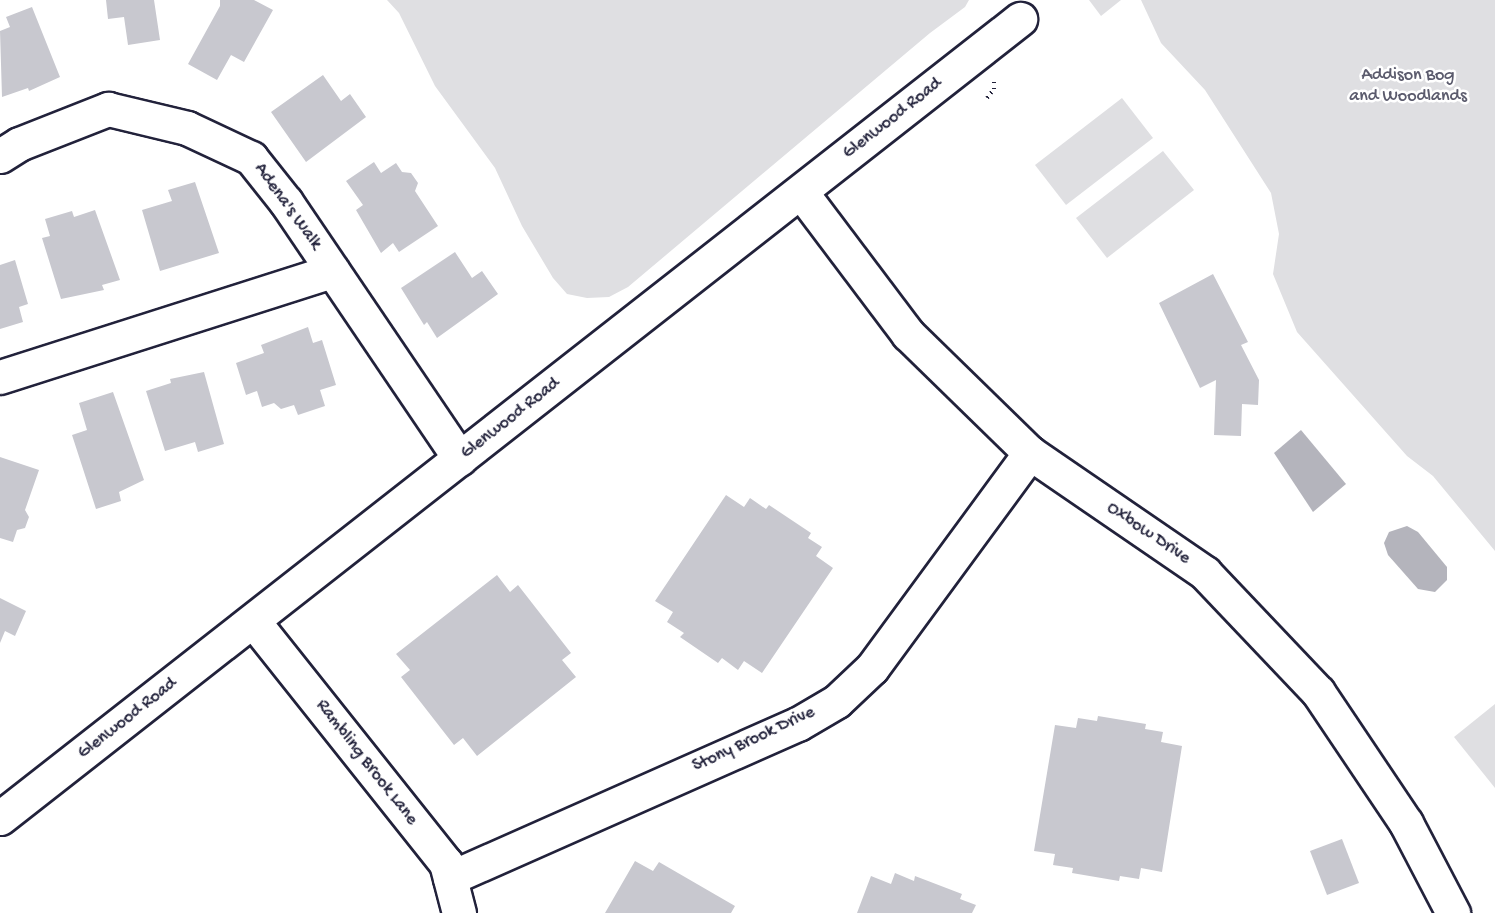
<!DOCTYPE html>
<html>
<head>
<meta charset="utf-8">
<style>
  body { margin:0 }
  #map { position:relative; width:1495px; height:913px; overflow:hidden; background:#fff; font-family:"Gochi Hand",sans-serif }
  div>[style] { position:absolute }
  .green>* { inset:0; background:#dfdfe2 }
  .water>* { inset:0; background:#b4b4bc }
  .building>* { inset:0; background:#c8c8cf }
  .path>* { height:4px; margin-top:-2px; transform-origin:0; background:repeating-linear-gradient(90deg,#22223b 0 1.5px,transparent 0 6px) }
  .roads { filter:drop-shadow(2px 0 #22223b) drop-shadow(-2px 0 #22223b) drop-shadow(0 2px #22223b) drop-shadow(0 -2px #22223b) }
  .minor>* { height:33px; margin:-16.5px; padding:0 16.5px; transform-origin:16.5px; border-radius:16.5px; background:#fff }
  span { translate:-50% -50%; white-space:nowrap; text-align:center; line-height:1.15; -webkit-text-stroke:5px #fff; paint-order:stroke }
  .park-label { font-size:18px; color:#5b5b6d }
  .street-label { font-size:18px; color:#22223b }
</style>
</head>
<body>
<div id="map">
  <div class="green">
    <div style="clip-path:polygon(387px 0,969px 0,965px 7px,930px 33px,628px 287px,609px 297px,587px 298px,567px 294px,553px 278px,522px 226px,495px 168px,435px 86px,399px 13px)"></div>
    <div style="clip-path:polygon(1089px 0,1121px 0,1101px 16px)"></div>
    <div style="clip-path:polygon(1141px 0,1495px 0,1495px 551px,1433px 476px,1407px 456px,1297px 332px,1273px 274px,1279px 234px,1271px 193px,1205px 90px,1161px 43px)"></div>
    <div style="clip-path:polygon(1122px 98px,1153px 138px,1066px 205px,1035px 165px)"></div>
    <div style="clip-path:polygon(1163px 151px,1194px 190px,1107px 258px,1076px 218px)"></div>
    <div style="clip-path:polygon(1495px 704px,1495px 788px,1454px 737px)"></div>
  </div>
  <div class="water">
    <div style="clip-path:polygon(1301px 430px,1346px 484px,1313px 512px,1274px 453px)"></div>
    <div style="clip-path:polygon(1407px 526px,1418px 532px,1447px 567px,1447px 580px,1435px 592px,1418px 589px,1388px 555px,1384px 543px,1389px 532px)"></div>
  </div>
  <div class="building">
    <div style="clip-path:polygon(106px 0,154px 0,160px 40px,128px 45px,124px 17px,108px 19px)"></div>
    <div style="clip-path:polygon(220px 0,254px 0,273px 10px,244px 62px,231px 55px,217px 80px,188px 64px,220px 6px)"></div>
    <div style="clip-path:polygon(32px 7px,60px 77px,29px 91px,28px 88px,2px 97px,0 31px,10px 27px,6px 17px)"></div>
    <div style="clip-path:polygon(323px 75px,341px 101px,350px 94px,366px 117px,306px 162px,271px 112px)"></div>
    <div style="clip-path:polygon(374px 162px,381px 173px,396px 163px,402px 172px,411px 173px,418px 183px,415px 191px,438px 226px,399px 252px,393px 243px,381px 253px,356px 210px,363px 205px,346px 181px)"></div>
    <div style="clip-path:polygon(195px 182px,219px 253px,160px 271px,142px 210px,172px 201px,168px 190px)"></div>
    <div style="clip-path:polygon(95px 210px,120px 280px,102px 285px,104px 290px,61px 299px,42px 238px,50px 236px,45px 219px,72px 211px,74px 217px)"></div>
    <div style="clip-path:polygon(455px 252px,472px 278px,482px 271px,498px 294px,437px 338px,427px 322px,424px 325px,401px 288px)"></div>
    <div style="clip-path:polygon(15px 260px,28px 304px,19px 307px,23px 322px,0 329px,0 265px)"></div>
    <div style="clip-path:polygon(1213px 274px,1248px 342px,1241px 345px,1259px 380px,1258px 405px,1242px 404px,1241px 436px,1214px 435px,1216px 380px,1200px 388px,1159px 303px)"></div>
    <div style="clip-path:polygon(308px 327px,313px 343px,322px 340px,336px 385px,320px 390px,325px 406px,298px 415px,294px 405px,281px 409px,274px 403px,262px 407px,257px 391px,246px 395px,236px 363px,264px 353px,261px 345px)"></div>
    <div style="clip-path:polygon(204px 372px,224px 444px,198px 452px,195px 442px,165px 451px,146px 391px,171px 383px,170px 379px)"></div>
    <div style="clip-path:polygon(113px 392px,144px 480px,119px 492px,121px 501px,96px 509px,72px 435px,87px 430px,79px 403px)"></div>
    <div style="clip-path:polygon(0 457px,39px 470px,25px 510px,29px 517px,25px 528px,17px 530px,13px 542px,0 538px)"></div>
    <div style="clip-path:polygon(726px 495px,744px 507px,750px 498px,766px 509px,769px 505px,811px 533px,808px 538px,822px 547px,816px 556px,833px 568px,762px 673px,744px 661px,738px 670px,722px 658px,718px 663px,680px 637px,684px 633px,667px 622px,673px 612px,655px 601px)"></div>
    <div style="clip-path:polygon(497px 575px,510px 592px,518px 585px,571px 653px,562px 660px,576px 677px,477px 756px,463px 738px,454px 745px,401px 677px,410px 670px,396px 654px)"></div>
    <div style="clip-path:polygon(0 598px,26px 611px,15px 636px,5px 631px,0 643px)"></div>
    <div style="clip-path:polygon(1098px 716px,1146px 724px,1145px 729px,1163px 732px,1161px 742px,1182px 746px,1162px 872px,1141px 868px,1139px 879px,1120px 876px,1119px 881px,1072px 873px,1073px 868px,1053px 865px,1055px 854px,1034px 851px,1055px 725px,1076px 728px,1078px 718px,1097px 721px)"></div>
    <div style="clip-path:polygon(1342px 839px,1359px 883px,1327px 895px,1310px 851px)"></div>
    <div style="clip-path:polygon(635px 861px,653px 871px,659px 862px,735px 906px,731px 913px,605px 913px)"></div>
    <div style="clip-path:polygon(895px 873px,914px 881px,915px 876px,962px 894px,960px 899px,976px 905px,972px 913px,857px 913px,871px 876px,891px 884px)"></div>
  </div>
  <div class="path">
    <div style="left:987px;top:98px;width:11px;rotate:-52deg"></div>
    <div style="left:994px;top:89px;width:9px;rotate:-90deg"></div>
  </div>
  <div class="roads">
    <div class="minor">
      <div style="left:0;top:156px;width:22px;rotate:-32deg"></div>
      <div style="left:19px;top:144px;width:96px;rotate:-21.5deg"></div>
      <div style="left:108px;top:109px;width:81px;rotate:13.5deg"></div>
      <div style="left:187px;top:128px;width:71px;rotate:25.1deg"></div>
      <div style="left:251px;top:158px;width:56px;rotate:51.5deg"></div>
      <div style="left:286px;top:202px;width:310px;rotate:55.9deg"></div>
      <div style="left:801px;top:192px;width:178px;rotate:53deg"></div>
      <div style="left:908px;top:334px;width:170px;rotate:44.3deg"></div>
      <div style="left:1030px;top:453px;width:212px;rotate:34.4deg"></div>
      <div style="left:1205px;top:573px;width:164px;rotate:46.5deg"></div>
      <div style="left:1318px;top:692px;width:158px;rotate:56.1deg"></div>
      <div style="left:1406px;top:823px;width:102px;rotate:62.4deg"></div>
      <div style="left:0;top:377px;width:349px;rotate:-17.7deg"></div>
      <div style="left:254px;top:622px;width:308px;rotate:51.5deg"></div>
      <div style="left:446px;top:863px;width:52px;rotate:75.4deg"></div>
      <div style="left:0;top:818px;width:1296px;rotate:-38.07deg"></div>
      <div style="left:450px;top:878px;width:381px;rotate:-23.9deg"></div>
      <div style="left:798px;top:724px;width:45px;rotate:-30.5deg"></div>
      <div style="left:837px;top:701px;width:48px;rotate:-43.3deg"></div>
      <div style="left:872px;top:668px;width:267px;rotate:-53.7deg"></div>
    </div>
  </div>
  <div class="park-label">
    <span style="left:1408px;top:87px">Addison Bog<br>and Woodlands</span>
  </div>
  <div class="street-label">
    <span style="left:893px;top:119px;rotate:-38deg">Glenwood Road</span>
    <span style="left:287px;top:207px;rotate:54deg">Adena's Walk</span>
    <span style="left:511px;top:419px;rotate:-38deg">Glenwood Road</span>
    <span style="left:1148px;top:534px;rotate:34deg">Oxbow Drive</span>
    <span style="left:128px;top:719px;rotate:-38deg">Glenwood Road</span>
    <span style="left:754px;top:740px;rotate:-25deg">Stony Brook Drive</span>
    <span style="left:366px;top:763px;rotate:52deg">Rambling Brook Lane</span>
  </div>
</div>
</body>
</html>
